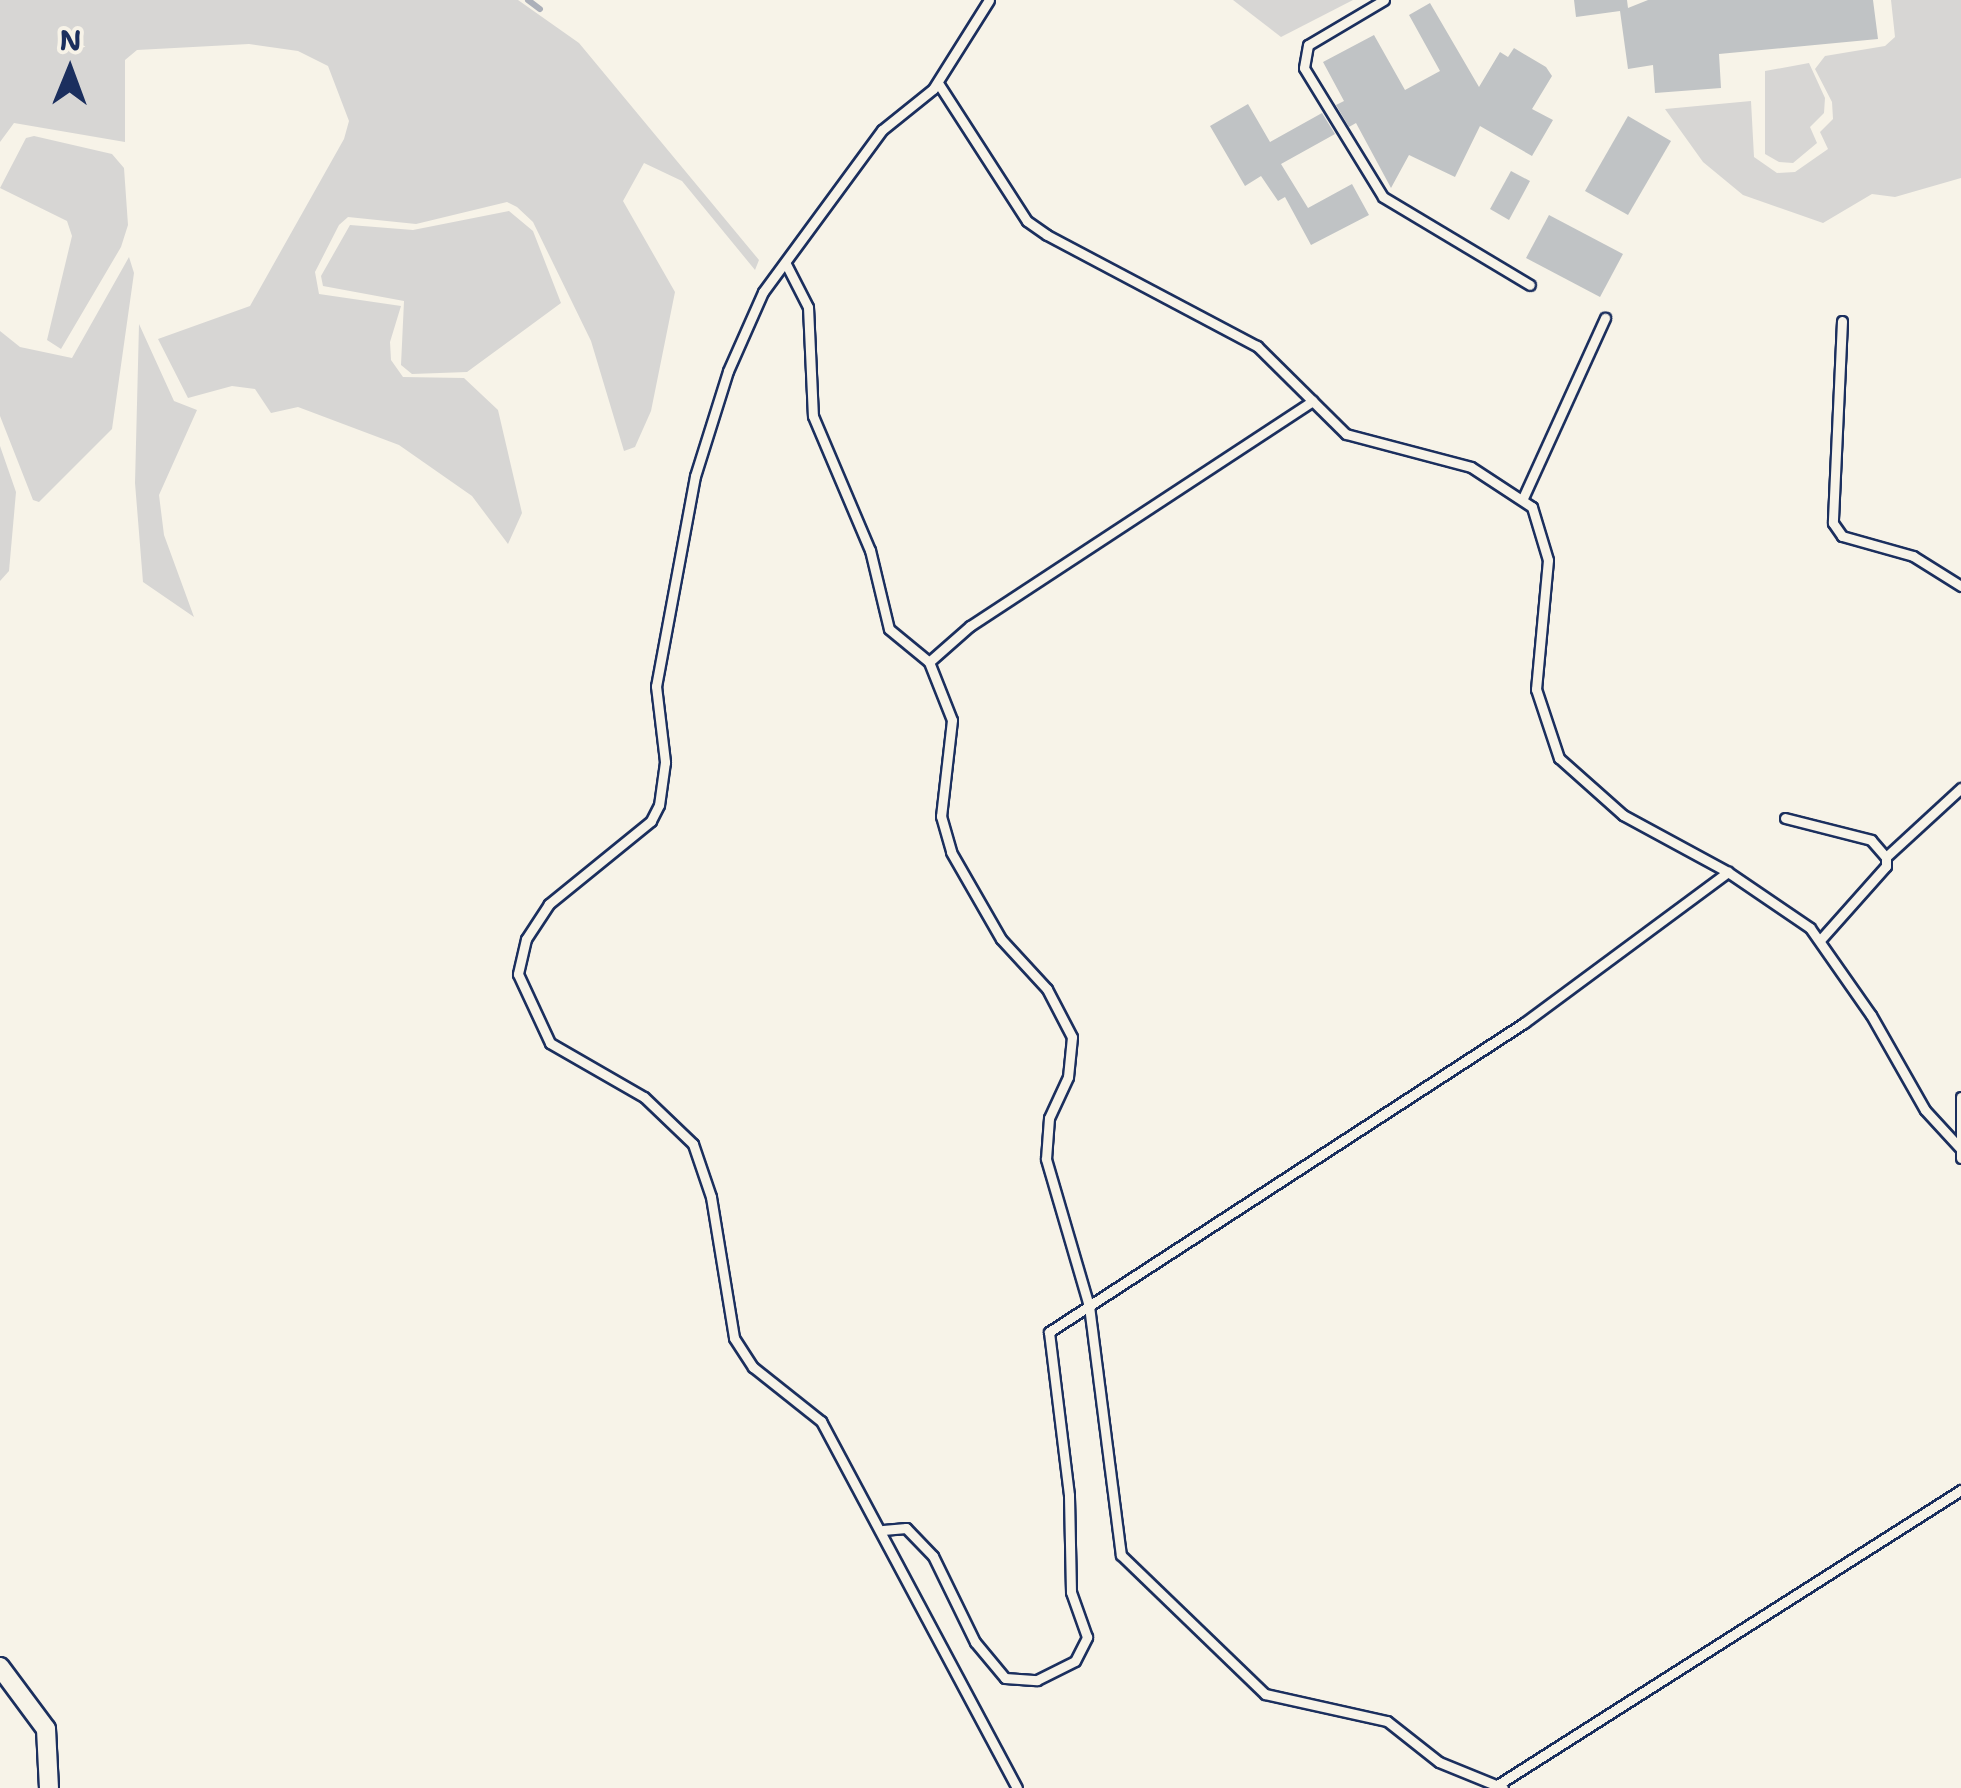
<!DOCTYPE html>
<html>
<head>
<meta charset="utf-8">
<style>
  body { margin:0 }
  #map { position:relative; width:1961px; height:1788px; overflow:hidden; background:#f7f3e8; font-family:"Shantell Sans",sans-serif }
  div>[style] { position:absolute }
  .green>* { inset:0; background:#d7d6d4 }
  .stream>* { height:6px; margin:-3px; padding:0 3px; transform-origin:3px; border-radius:3px; background:#acb0b9 }
  .building>* { inset:0; background:#c0c3c5 }
  .roads { filter:drop-shadow(2px 0 #1b2f5e) drop-shadow(-2px 0 #1b2f5e) drop-shadow(0 2px #1b2f5e) drop-shadow(0 -2px #1b2f5e) }
  .service>* { height:9px; margin:-4.5px; padding:0 4.5px; transform-origin:4.5px; border-radius:4.5px; background:#f7f3e8 }
  .minor>* { height:18px; margin:-9px; padding:0 9px; transform-origin:9px; border-radius:9px; background:#f7f3e8 }
  span { translate:-50% -50%; white-space:nowrap; text-align:center; line-height:1.15; -webkit-text-stroke:9px #f7f3e8; paint-order:stroke }
  .north { position:absolute; left:20px; top:20px; width:100px; height:100px; -webkit-text-stroke:8px #f7f3e8; paint-order:stroke; rotate:1deg; font-size:28px; font-weight:700; line-height:40px; text-align:center; color:#1b2f5e }
  .north::after { content:''; display:block; margin:auto; width:35px; height:45px; background:#1b2f5e; clip-path:polygon(50% 0,100% 100%,50% 72%,0 100%) }
</style>
</head>
<body>
<div id="map">
  <div class="green">
    <div style="clip-path:polygon(0 0,518px 0,579px 43px,759px 260px,755px 270px,682px 181px,644px 163px,623px 201px,675px 292px,651px 411px,635px 447px,624px 451px,591px 341px,533px 222px,517px 207px,507px 202px,416px 224px,348px 217px,339px 225px,315px 272px,319px 294px,401px 306px,390px 342px,391px 360px,403px 377px,464px 378px,498px 410px,522px 513px,508px 544px,472px 496px,399px 445px,298px 407px,271px 413px,255px 389px,232px 386px,188px 398px,158px 339px,250px 306px,344px 139px,349px 121px,328px 66px,298px 51px,249px 44px,137px 50px,125px 60px,125px 142px,14px 123px,0 142px)"></div>
    <div style="clip-path:polygon(1233px 0,1353px 0,1281px 37px)"></div>
    <div style="clip-path:polygon(1891px 0,1961px 0,1961px 178px,1895px 197px,1872px 194px,1823px 223px,1743px 195px,1703px 162px,1665px 109px,1751px 101px,1754px 157px,1777px 173px,1795px 172px,1828px 149px,1820px 132px,1833px 119px,1832px 102px,1815px 69px,1825px 56px,1885px 46px,1895px 37px)"></div>
    <div style="clip-path:polygon(1809px 63px,1825px 98px,1824px 113px,1810px 127px,1817px 143px,1793px 163px,1779px 162px,1765px 154px,1765px 71px)"></div>
    <div style="clip-path:polygon(34px 136px,112px 154px,124px 168px,128px 225px,121px 247px,61px 349px,47px 340px,72px 236px,67px 221px,0 188px,26px 138px)"></div>
    <div style="clip-path:polygon(509px 211px,533px 231px,561px 303px,467px 372px,412px 374px,401px 365px,404px 301px,323px 286px,321px 276px,350px 225px,413px 230px)"></div>
    <div style="clip-path:polygon(129px 257px,134px 273px,112px 429px,39px 502px,33px 500px,0 416px,0 331px,20px 347px,72px 358px)"></div>
    <div style="clip-path:polygon(139px 324px,174px 401px,197px 410px,159px 495px,164px 535px,194px 617px,143px 582px,135px 483px)"></div>
    <div style="clip-path:polygon(0 446px,16px 492px,9px 571px,0 581px)"></div>
  </div>
  <div class="stream">
    <div style="left:528px;top:0;width:15px;rotate:37deg"></div>
  </div>
  <div class="building">
    <div style="clip-path:polygon(1574px 0,1627px 0,1628px 8px,1648px 0,1873px 0,1878px 39px,1719px 54px,1721px 88px,1655px 93px,1653px 65px,1628px 69px,1620px 11px,1576px 17px)"></div>
    <div style="clip-path:polygon(1430px 3px,1479px 87px,1500px 52px,1508px 57px,1514px 48px,1546px 67px,1552px 76px,1532px 109px,1553px 120px,1532px 156px,1480px 126px,1455px 177px,1409px 155px,1391px 188px,1356px 123px,1349px 127px,1336px 105px,1344px 101px,1323px 62px,1374px 35px,1405px 90px,1440px 71px,1409px 15px)"></div>
    <div style="clip-path:polygon(1248px 104px,1270px 142px,1322px 113px,1335px 134px,1281px 164px,1308px 208px,1352px 184px,1369px 215px,1311px 245px,1285px 197px,1278px 201px,1261px 176px,1245px 186px,1210px 126px)"></div>
    <div style="clip-path:polygon(1628px 116px,1671px 141px,1628px 215px,1585px 191px)"></div>
    <div style="clip-path:polygon(1511px 171px,1530px 181px,1509px 220px,1490px 209px)"></div>
    <div style="clip-path:polygon(1549px 215px,1623px 254px,1600px 297px,1526px 258px)"></div>
  </div>
  <div class="roads">
    <div class="service">
      <div style="left:989px;top:0;width:105px;rotate:122.2deg"></div>
      <div style="left:933px;top:89px;width:65px;rotate:141.2deg"></div>
      <div style="left:882px;top:130px;width:201px;rotate:126.3deg"></div>
      <div style="left:763px;top:292px;width:86px;rotate:113.9deg"></div>
      <div style="left:728px;top:371px;width:110px;rotate:107.4deg"></div>
      <div style="left:695px;top:476px;width:214px;rotate:100.5deg"></div>
      <div style="left:656px;top:686px;width:77px;rotate:83.2deg"></div>
      <div style="left:665px;top:762px;width:43px;rotate:97.9deg"></div>
      <div style="left:659px;top:805px;width:18px;rotate:117deg"></div>
      <div style="left:651px;top:821px;width:132px;rotate:140.9deg"></div>
      <div style="left:549px;top:904px;width:42px;rotate:123.3deg"></div>
      <div style="left:526px;top:939px;width:36px;rotate:103deg"></div>
      <div style="left:518px;top:974px;width:76px;rotate:65.1deg"></div>
      <div style="left:550px;top:1043px;width:108px;rotate:29.9deg"></div>
      <div style="left:644px;top:1097px;width:68px;rotate:43.8deg"></div>
      <div style="left:693px;top:1144px;width:56px;rotate:71.2deg"></div>
      <div style="left:711px;top:1197px;width:143px;rotate:80.7deg"></div>
      <div style="left:734px;top:1338px;width:35px;rotate:57deg"></div>
      <div style="left:753px;top:1367px;width:87px;rotate:38.5deg"></div>
      <div style="left:821px;top:1421px;width:416px;rotate:61.9deg"></div>
      <div style="left:1384px;top:0;width:88px;rotate:149.4deg"></div>
      <div style="left:1308px;top:45px;width:23px;rotate:100deg"></div>
      <div style="left:1304px;top:68px;width:151px;rotate:58.5deg"></div>
      <div style="left:1383px;top:197px;width:171px;rotate:30.9deg"></div>
      <div style="left:938px;top:83px;width:164px;rotate:57.2deg"></div>
      <div style="left:1027px;top:221px;width:24px;rotate:35deg"></div>
      <div style="left:1047px;top:235px;width:238px;rotate:27.9deg"></div>
      <div style="left:1257px;top:346px;width:125px;rotate:44.7deg"></div>
      <div style="left:1346px;top:434px;width:129px;rotate:14.8deg"></div>
      <div style="left:1471px;top:467px;width:73px;rotate:33.3deg"></div>
      <div style="left:1532px;top:507px;width:55px;rotate:73.2deg"></div>
      <div style="left:1548px;top:560px;width:130px;rotate:95.3deg"></div>
      <div style="left:1536px;top:689px;width:73px;rotate:71.6deg"></div>
      <div style="left:1559px;top:758px;width:86px;rotate:41.7deg"></div>
      <div style="left:1623px;top:815px;width:119px;rotate:28.5deg"></div>
      <div style="left:1728px;top:872px;width:99px;rotate:34.3deg"></div>
      <div style="left:1810px;top:928px;width:106px;rotate:55deg"></div>
      <div style="left:1871px;top:1015px;width:109px;rotate:60.4deg"></div>
      <div style="left:1925px;top:1110px;width:52px;rotate:47.4deg"></div>
      <div style="left:786px;top:264px;width:48px;rotate:62.9deg"></div>
      <div style="left:808px;top:307px;width:109px;rotate:87.4deg"></div>
      <div style="left:813px;top:416px;width:146px;rotate:67deg"></div>
      <div style="left:870px;top:550px;width:81px;rotate:76.5deg"></div>
      <div style="left:889px;top:629px;width:52px;rotate:39.5deg"></div>
      <div style="left:929px;top:662px;width:62px;rotate:68.4deg"></div>
      <div style="left:952px;top:720px;width:97px;rotate:96.5deg"></div>
      <div style="left:941px;top:816px;width:37px;rotate:74deg"></div>
      <div style="left:951px;top:852px;width:100px;rotate:60.1deg"></div>
      <div style="left:1001px;top:939px;width:68px;rotate:47.4deg"></div>
      <div style="left:1047px;top:989px;width:54px;rotate:62.5deg"></div>
      <div style="left:1072px;top:1037px;width:40px;rotate:95.7deg"></div>
      <div style="left:1068px;top:1077px;width:45px;rotate:114.9deg"></div>
      <div style="left:1049px;top:1118px;width:41px;rotate:94.2deg"></div>
      <div style="left:1046px;top:1159px;width:153px;rotate:73.7deg"></div>
      <div style="left:1089px;top:1306px;width:251px;rotate:82.7deg"></div>
      <div style="left:1121px;top:1555px;width:200px;rotate:44deg"></div>
      <div style="left:1265px;top:1694px;width:125px;rotate:12.5deg"></div>
      <div style="left:1387px;top:1721px;width:66px;rotate:38.3deg"></div>
      <div style="left:1439px;top:1762px;width:69px;rotate:22.1deg"></div>
      <div style="left:1842px;top:321px;width:202px;rotate:92.6deg"></div>
      <div style="left:1833px;top:523px;width:16px;rotate:55deg"></div>
      <div style="left:1842px;top:536px;width:74px;rotate:15.7deg"></div>
      <div style="left:1913px;top:556px;width:57px;rotate:32deg"></div>
      <div style="left:1523px;top:498px;width:198px;rotate:-65.5deg"></div>
      <div style="left:929px;top:662px;width:55px;rotate:-41.3deg"></div>
      <div style="left:970px;top:626px;width:410px;rotate:-33.3deg"></div>
      <div style="left:1785px;top:818px;width:89px;rotate:14.3deg"></div>
      <div style="left:1871px;top:840px;width:23px;rotate:49deg"></div>
      <div style="left:1886px;top:857px;width:9px;rotate:90deg"></div>
      <div style="left:1886px;top:866px;width:99px;rotate:131.7deg"></div>
      <div style="left:1886px;top:857px;width:102px;rotate:-42.6deg"></div>
      <div style="left:1961px;top:1097px;width:61px;rotate:90deg"></div>
      <div style="left:883px;top:1530px;width:23px;rotate:-5deg"></div>
      <div style="left:906px;top:1528px;width:39px;rotate:46deg"></div>
      <div style="left:933px;top:1556px;width:96px;rotate:64deg"></div>
      <div style="left:975px;top:1642px;width:47px;rotate:50.2deg"></div>
      <div style="left:1005px;top:1678px;width:32px;rotate:4deg"></div>
      <div style="left:1037px;top:1680px;width:42px;rotate:-26.6deg"></div>
      <div style="left:1075px;top:1661px;width:27px;rotate:-63deg"></div>
      <div style="left:1087px;top:1637px;width:48px;rotate:-109.6deg"></div>
      <div style="left:1071px;top:1592px;width:97px;rotate:-91.2deg"></div>
      <div style="left:1069px;top:1495px;width:164px;rotate:-97deg"></div>
      <div style="left:1049px;top:1332px;width:567px;rotate:-33.05deg"></div>
      <div style="left:1524px;top:1023px;width:254px;rotate:-36.5deg"></div>
      <div style="left:1499px;top:1784px;width:548px;rotate:-32.47deg"></div>
    </div>
    <div class="minor">
      <div style="left:0;top:1667px;width:77px;rotate:53.4deg"></div>
      <div style="left:46px;top:1729px;width:59px;rotate:87.1deg"></div>
    </div>
  </div>
  <div class="north">N</div>
</div>
</body>
</html>
